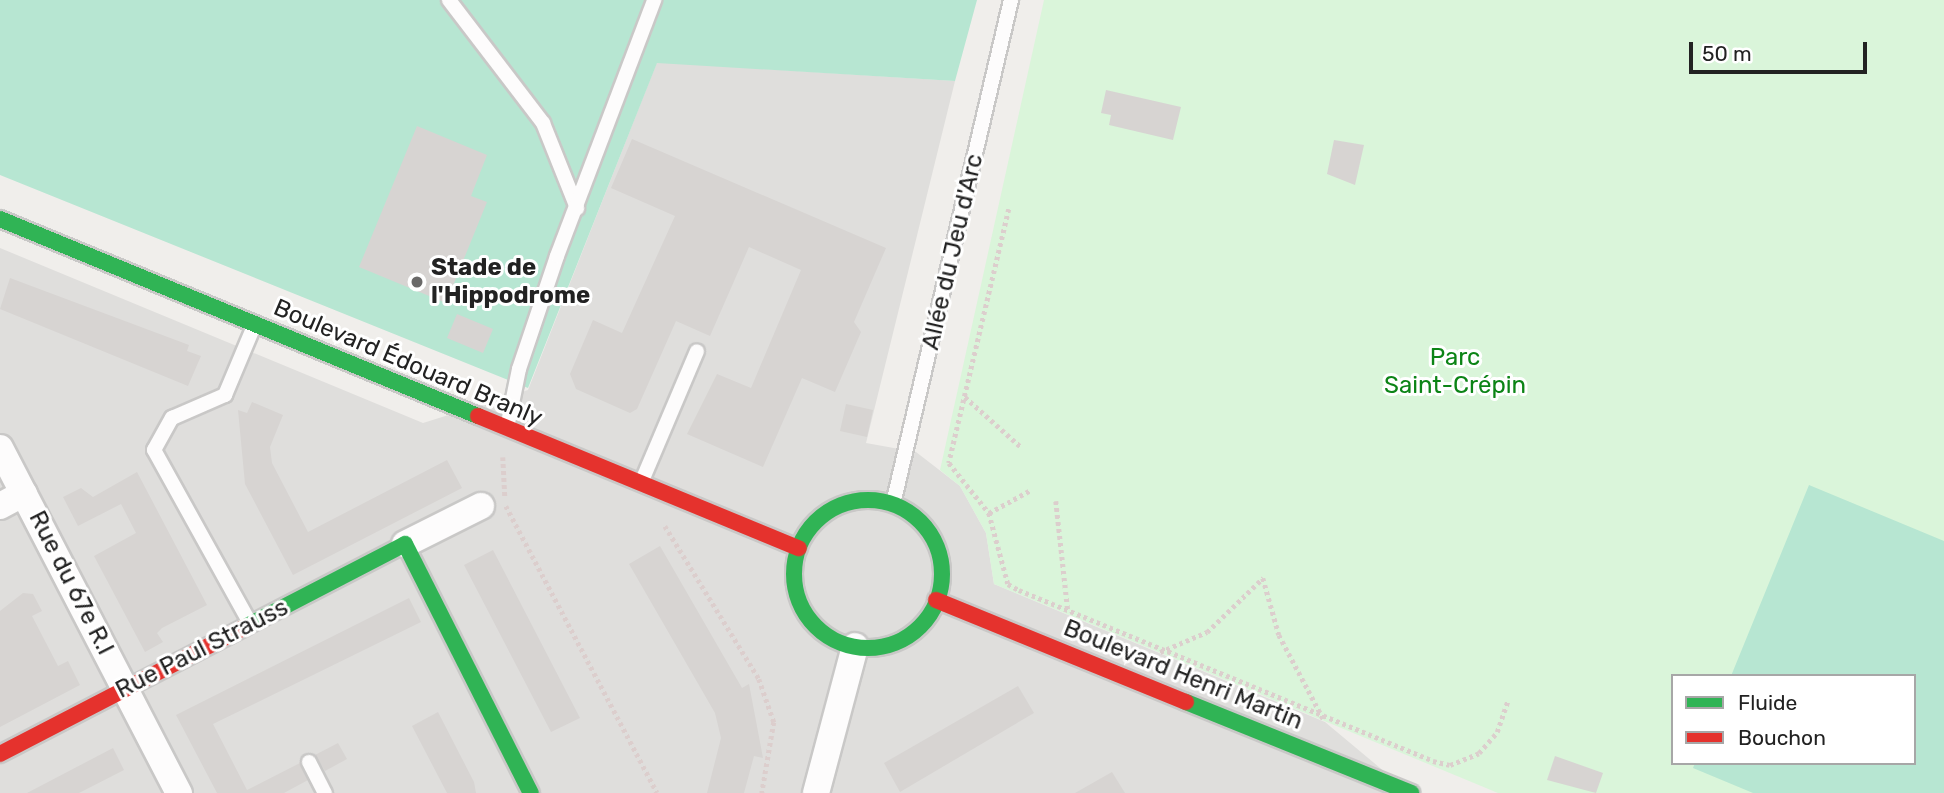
<!DOCTYPE html>
<html>
<head>
<meta charset="utf-8">
<style>
  body { margin:0 }
  #map { position:relative; width:1944px; height:793px; overflow:hidden; background:#f0eeeb; font-family:Rubik,sans-serif }
  div>[style] { position:absolute }
  .residential>* { inset:0; background:#dfdedc }
  .park>* { inset:0; background:#daf5da }
  .pitch>* { inset:0; background:#b7e6d2 }
  .building>* { inset:0; background:#d7d4d2 }
  .path>* { height:4.5px; margin-top:-2.25px; transform-origin:0; background:repeating-linear-gradient(90deg,#dccecd 0 3.5px,transparent 0 7px) }
  .roads { filter:drop-shadow(2px 0 #c9c8c7) drop-shadow(-2px 0 #c9c8c7) drop-shadow(0 2px #c9c8c7) drop-shadow(0 -2px #c9c8c7) }
  .lane>* { height:14px; margin:-7px; padding:0 7px; transform-origin:7px; border-radius:7px; background:#fdfcfc }
  .street>* { height:26px; margin:-13px; padding:0 13px; transform-origin:13px; border-radius:13px; background:#fdfcfc }
  .fast>* { height:16px; margin:-8px; padding:0 8px; transform-origin:8px; border-radius:8px; background:#30b455 }
  .fast>.ring { margin:-8px; padding:0; box-sizing:content-box; background:none; border:16px solid #30b455; border-radius:50% }
  .jam>* { height:16px; margin:-8px; padding:0 8px; transform-origin:8px; border-radius:8px; background:#e5322d }
  .dots>* { width:19px; height:19px; translate:-50% -50%; box-sizing:border-box; border:4px solid #fff; border-radius:50% }
  span { translate:-50% -50%; white-space:nowrap; text-align:center; line-height:1.15; -webkit-text-stroke:6px #fff; paint-order:stroke }
  .street-label { font-size:24px; color:#222 }
  .poi-label { font-size:24px; color:#222; font-weight:700 }
  .left { translate:0 -50%; text-align:left }
  .park-label { font-size:24px; color:#0c8416 }
  .legend { position:absolute; left:1671px; top:674px; width:245px; height:91px; box-sizing:border-box; background:#fff; border:2px solid #a7a7a7; margin:0; padding:9px 12px; list-style:none; font-size:21px; color:#222 }
  .legend li { display:flex; align-items:center; gap:14px; height:35px }
  .legend b { width:35px; border:2px solid #a7a7a7 }
  .scale { position:absolute; left:1689px; top:42px; width:178px; height:32px; box-sizing:border-box; border:4px solid #222; border-top:0; padding-left:9px; font-size:21px; line-height:24px; white-space:nowrap; color:#222; -webkit-text-stroke:5px #fff; paint-order:stroke }
</style>
</head>
<body>
<div id="map">
  <div class="residential">
    <div style="clip-path:polygon(657px 62px,955px 81px,866px 443px,916px 452px,960px 486px,986px 533px,994px 584px,1325px 722px,1410px 793px,0 793px,0 248px,423px 423px,528px 390px)"></div>
  </div>
  <div class="park">
    <div style="clip-path:polygon(evenodd,1044px 0,1944px 0,1944px 793px,1498px 793px,994px 584px,986px 533px,960px 486px,940px 470px,1044px 0,1673px 676px,1914px 676px,1914px 763px,1673px 763px,1673px 676px)"></div>
  </div>
  <div class="pitch">
    <div style="clip-path:polygon(0 0,977px 0,955px 81px,657px 63px,528px 388px,0 175px)"></div>
    <div style="clip-path:polygon(1809px 485px,1944px 541px,1944px 793px,1753px 793px,1693px 768px,1695px 763px,1914px 763px,1914px 676px,1731px 676px)"></div>
  </div>
  <div class="building">
    <div style="clip-path:polygon(1106px 90px,1181px 107px,1173px 140px,1109px 125px,1111px 115px,1101px 113px)"></div>
    <div style="clip-path:polygon(417px 126px,487px 155px,471px 196px,487px 202px,446px 303px,359px 267px)"></div>
    <div style="clip-path:polygon(632px 139px,886px 248px,854px 322px,861px 332px,835px 392px,802px 378px,763px 467px,687px 434px,717px 374px,751px 388px,801px 270px,749px 247px,710px 336px,676px 321px,637px 409px,630px 413px,576px 389px,570px 374px,593px 320px,622px 333px,675px 216px,611px 188px)"></div>
    <div style="clip-path:polygon(1334px 140px,1364px 145px,1355px 185px,1327px 174px)"></div>
    <div style="clip-path:polygon(10px 278px,189px 345px,187px 351px,201px 356px,188px 386px,0 309px)"></div>
    <div style="clip-path:polygon(457px 314px,493px 329px,483px 353px,447px 338px)"></div>
    <div style="clip-path:polygon(252px 402px,283px 415px,270px 447px,272px 463px,308px 532px,447px 460px,462px 488px,293px 575px,245px 484px,238px 410px,247px 413px)"></div>
    <div style="clip-path:polygon(846px 404px,873px 410px,867px 437px,840px 431px)"></div>
    <div style="clip-path:polygon(137px 472px,207px 605px,162px 628px,157px 633px,163px 642px,145px 652px,94px 556px,136px 533px,121px 504px,78px 526px,63px 497px,81px 488px,93px 497px)"></div>
    <div style="clip-path:polygon(660px 546px,742px 688px,749px 684px,763px 758px,754px 756px,744px 793px,707px 793px,721px 738px,715px 713px,629px 564px)"></div>
    <div style="clip-path:polygon(493px 550px,580px 718px,551px 732px,464px 565px)"></div>
    <div style="clip-path:polygon(23px 593px,33px 594px,42px 611px,32px 616px,58px 666px,68px 661px,80px 685px,0 727px,0 611px)"></div>
    <div style="clip-path:polygon(409px 598px,421px 622px,213px 724px,247px 790px,300px 763px,308px 780px,284px 793px,217px 793px,176px 715px)"></div>
    <div style="clip-path:polygon(1018px 686px,1034px 713px,900px 792px,884px 763px)"></div>
    <div style="clip-path:polygon(438px 712px,474px 782px,476px 793px,447px 793px,412px 726px)"></div>
    <div style="clip-path:polygon(338px 743px,347px 759px,325px 771px,315px 755px)"></div>
    <div style="clip-path:polygon(113px 748px,124px 770px,79px 793px,27px 793px)"></div>
    <div style="clip-path:polygon(1555px 756px,1603px 773px,1596px 793px,1547px 780px)"></div>
    <div style="clip-path:polygon(1112px 772px,1125px 793px,1075px 793px)"></div>
  </div>
  <div class="path">
    <div style="left:1009px;top:209px;width:261px;rotate:103.3deg"></div>
    <div style="left:949px;top:463px;width:64px;rotate:51.3deg"></div>
    <div style="left:989px;top:513px;width:46px;rotate:-28.8deg"></div>
    <div style="left:965px;top:397px;width:74px;rotate:41.7deg"></div>
    <div style="left:503px;top:457px;width:40px;rotate:87.1deg"></div>
    <div style="left:1056px;top:501px;width:112px;rotate:83.8deg"></div>
    <div style="left:506px;top:506px;width:324px;rotate:62.2deg"></div>
    <div style="left:989px;top:513px;width:73px;rotate:75deg"></div>
    <div style="left:1008px;top:584px;width:13px;rotate:29deg"></div>
    <div style="left:1019px;top:590px;width:448px;rotate:22.4deg"></div>
    <div style="left:1433px;top:761px;width:17px;rotate:13deg"></div>
    <div style="left:1450px;top:765px;width:31px;rotate:-22deg"></div>
    <div style="left:1479px;top:753px;width:28px;rotate:-49deg"></div>
    <div style="left:1497px;top:732px;width:34px;rotate:-71deg"></div>
    <div style="left:665px;top:526px;width:180px;rotate:58.4deg"></div>
    <div style="left:759px;top:679px;width:46px;rotate:70.8deg"></div>
    <div style="left:774px;top:722px;width:72px;rotate:99.6deg"></div>
    <div style="left:1160px;top:652px;width:51px;rotate:-23.1deg"></div>
    <div style="left:1207px;top:632px;width:78px;rotate:-44deg"></div>
    <div style="left:1263px;top:578px;width:59px;rotate:74.3deg"></div>
    <div style="left:1279px;top:635px;width:98px;rotate:62.1deg"></div>
  </div>
  <div class="roads">
    <div class="lane">
      <div style="left:449px;top:0;width:155px;rotate:52.6deg"></div>
      <div style="left:543px;top:123px;width:92px;rotate:68.2deg"></div>
      <div style="left:507px;top:428px;width:60px;rotate:-78.5deg"></div>
      <div style="left:519px;top:369px;width:119px;rotate:-71.4deg"></div>
      <div style="left:557px;top:256px;width:274px;rotate:-69.2deg"></div>
      <div style="left:641px;top:483px;width:143px;rotate:-67deg"></div>
      <div style="left:893px;top:504px;width:518px;rotate:-76.82deg"></div>
      <div style="left:250px;top:623px;width:198px;rotate:-119deg"></div>
      <div style="left:154px;top:450px;width:37px;rotate:-61deg"></div>
      <div style="left:172px;top:418px;width:58px;rotate:-23.5deg"></div>
      <div style="left:225px;top:395px;width:75px;rotate:-67.2deg"></div>
      <div style="left:309px;top:762px;width:35px;rotate:63deg"></div>
    </div>
    <div class="street">
      <div style="left:0;top:448px;width:389px;rotate:62.6deg"></div>
      <div style="left:0;top:506px;width:27px;rotate:-28deg"></div>
      <div style="left:405px;top:544px;width:85px;rotate:-26.6deg"></div>
      <div style="left:816px;top:793px;width:152px;rotate:-75.1deg"></div>
    </div>
    <div class="fast">
      <div style="left:0;top:219px;width:517px;rotate:22.4deg"></div>
      <div class="ring" style="left:794px;top:500px;width:132px;height:132px"></div>
      <div style="left:245px;top:627px;width:180px;rotate:-27.4deg"></div>
      <div style="left:405px;top:544px;width:279px;rotate:63.2deg"></div>
      <div style="left:1186px;top:702px;width:243px;rotate:22deg"></div>
    </div>
    <div class="jam">
      <div style="left:478px;top:416px;width:347px;rotate:22.4deg"></div>
      <div style="left:936px;top:600px;width:270px;rotate:22.2deg"></div>
      <div style="left:0;top:754px;width:276px;rotate:-27.4deg"></div>
    </div>
  </div>
  <div class="dots">
    <div style="left:417px;top:282px;background:#6a6968"></div>
  </div>
  <div class="street-label">
    <span style="left:953px;top:252px;rotate:-77deg">Allée du Jeu d'Arc</span>
    <span style="left:408px;top:363px;rotate:23deg">Boulevard Édouard Branly</span>
    <span style="left:71px;top:583px;rotate:63deg">Rue du 67e R.I</span>
    <span style="left:202px;top:649px;rotate:-27deg">Rue Paul Strauss</span>
    <span style="left:1183px;top:675px;rotate:22deg">Boulevard Henri Martin</span>
  </div>
  <div class="poi-label">
    <span class="left" style="left:431px;top:282px">Stade de<br>l'Hippodrome</span>
  </div>
  <div class="park-label">
    <span style="left:1455px;top:372px">Parc<br>Saint-Crépin</span>
  </div>
  <ul class="legend">
  <li><b style="height:9px;background:#30b455"></b>Fluide</li>
  <li><b style="height:9px;background:#e5322d"></b>Bouchon</li>
  </ul>
  <div class="scale">50 m</div>
</div>
</body>
</html>
